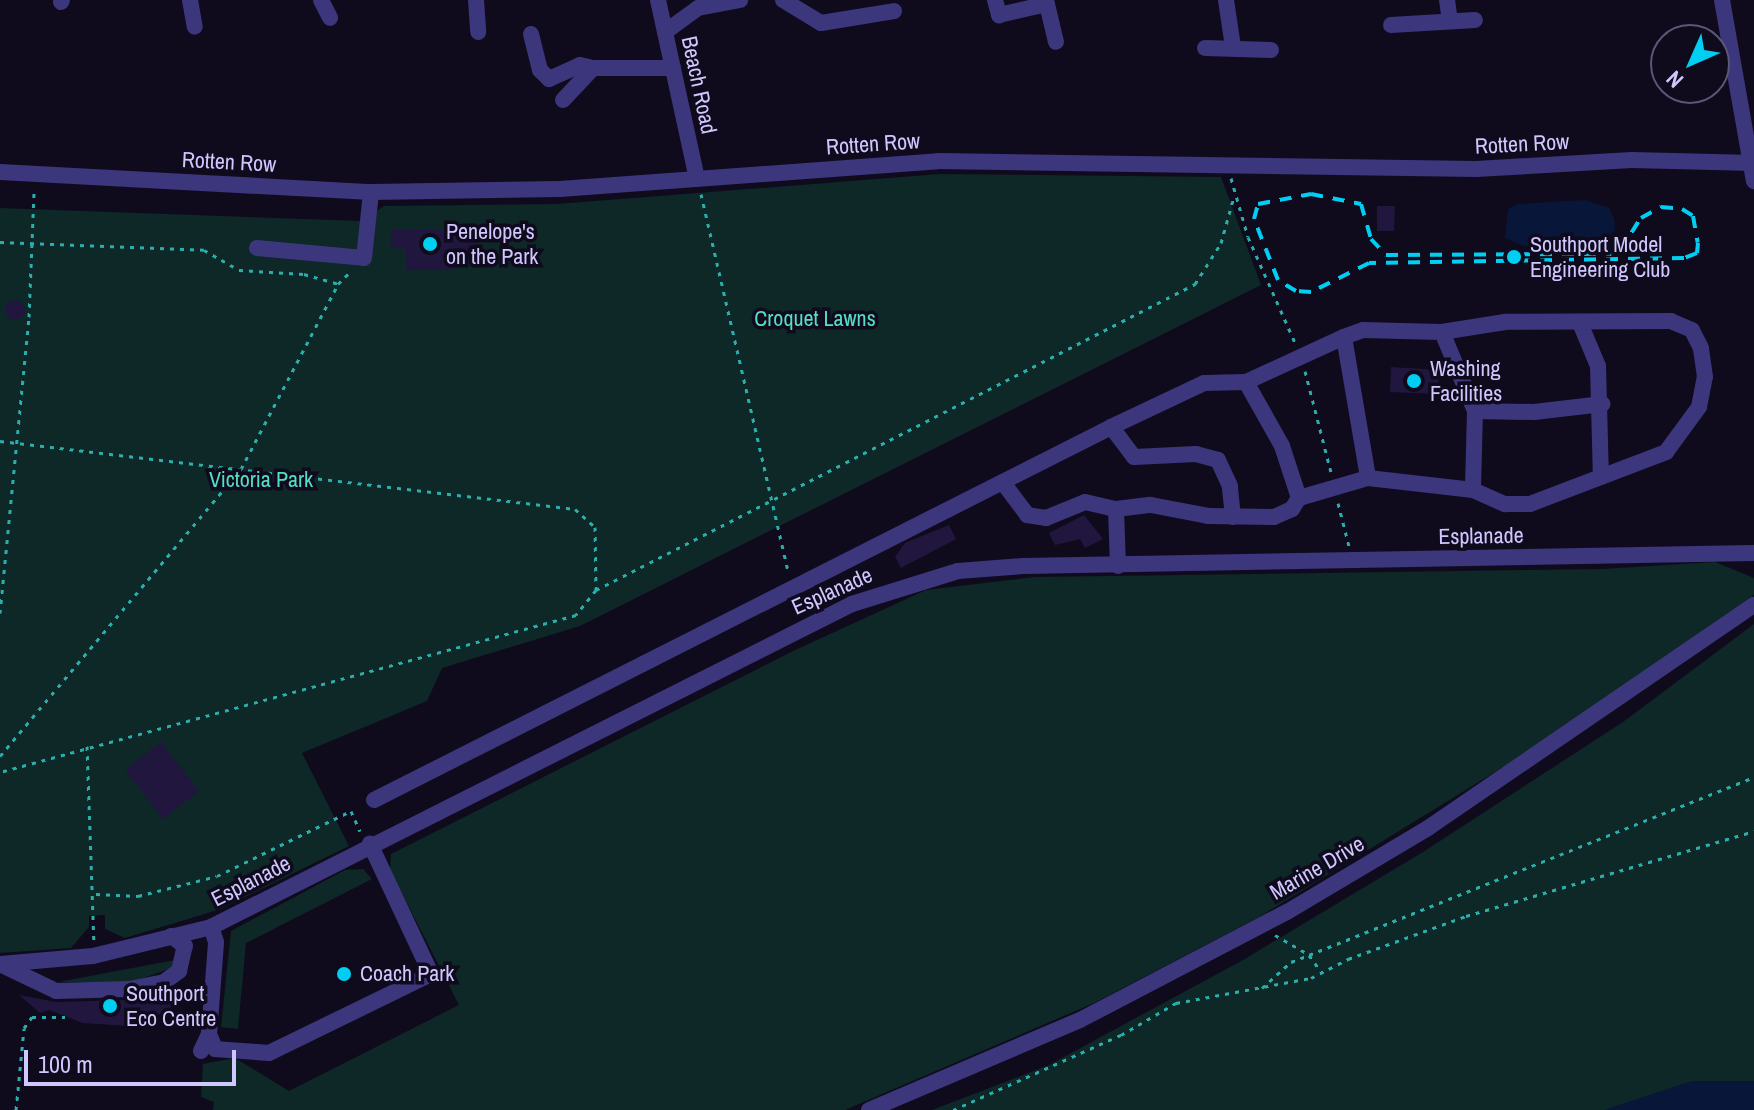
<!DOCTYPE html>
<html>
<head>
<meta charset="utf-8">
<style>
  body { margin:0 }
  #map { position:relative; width:1754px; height:1110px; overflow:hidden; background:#0f0b1d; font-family:"Archivo Narrow",sans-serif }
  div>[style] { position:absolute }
  .green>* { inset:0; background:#0e2727 }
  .water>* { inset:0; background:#081739 }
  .building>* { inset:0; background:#21173e }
  .round { border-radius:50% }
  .path>* { height:3px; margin-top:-1.5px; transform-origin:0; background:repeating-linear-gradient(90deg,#2bafad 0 4px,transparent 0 10px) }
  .minor>* { height:16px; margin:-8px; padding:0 8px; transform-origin:8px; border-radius:8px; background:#3c367d }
  .rail>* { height:4px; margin-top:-2px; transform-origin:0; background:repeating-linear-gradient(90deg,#00cef2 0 12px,transparent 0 22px) }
  .dots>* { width:22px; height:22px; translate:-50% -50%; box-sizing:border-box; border:4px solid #0f0b1d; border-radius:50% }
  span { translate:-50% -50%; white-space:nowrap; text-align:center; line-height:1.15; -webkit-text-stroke:7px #0f0b1d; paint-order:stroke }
  .street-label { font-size:22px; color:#d0c7ff }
  .poi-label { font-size:22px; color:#d0c7ff }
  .left { translate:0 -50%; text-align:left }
  .park-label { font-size:22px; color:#53dfc3 }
  .north { position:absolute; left:1650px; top:24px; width:80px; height:80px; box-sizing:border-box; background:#0f0b1d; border:2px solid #5c5677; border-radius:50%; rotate:225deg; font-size:22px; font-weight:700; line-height:32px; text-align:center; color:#d0c7ff }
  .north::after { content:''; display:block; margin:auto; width:28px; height:36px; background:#00cef2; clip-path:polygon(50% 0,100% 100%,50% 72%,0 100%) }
  .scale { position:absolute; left:24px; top:1050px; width:212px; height:36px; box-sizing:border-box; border:4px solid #d0c7ff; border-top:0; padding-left:10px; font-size:24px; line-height:28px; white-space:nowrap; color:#d0c7ff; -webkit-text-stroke:6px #0f0b1d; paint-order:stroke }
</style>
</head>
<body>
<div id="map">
  <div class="green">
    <div style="clip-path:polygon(940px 174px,1221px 177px,1261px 285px,580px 626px,442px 668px,427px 701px,302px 753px,349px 846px,221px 909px,125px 938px,105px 929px,105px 915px,89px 916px,89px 927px,71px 948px,0 953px,0 208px,361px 221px,384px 206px,557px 204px)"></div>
    <div style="clip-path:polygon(1715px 562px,1754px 578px,1754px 595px,1526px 753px,1259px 917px,1094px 1003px,845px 1110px,213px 1110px,214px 1102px,201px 1097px,203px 1064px,235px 1058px,289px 1091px,459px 1005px,390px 870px,391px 854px,793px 651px,926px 590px,1035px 577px,1602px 569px)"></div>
    <div style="clip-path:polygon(1754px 624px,1754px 1110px,932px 1110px,1049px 1065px,1243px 960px,1423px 852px,1623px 722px)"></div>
    <div style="clip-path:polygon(363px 869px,372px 879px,246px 943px,238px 1029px,221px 1027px,231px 931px,345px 870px)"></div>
    <div style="clip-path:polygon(175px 960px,175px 967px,132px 982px,58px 982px)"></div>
  </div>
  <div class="water">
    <div style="clip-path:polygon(1585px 200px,1609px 208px,1614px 219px,1615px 230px,1602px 245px,1524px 246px,1505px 238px,1508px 209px,1518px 204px)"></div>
    <div style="clip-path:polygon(1692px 1081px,1754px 1081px,1754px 1110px,1604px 1110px)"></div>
  </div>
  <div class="building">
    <div style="clip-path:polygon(1377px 206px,1395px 206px,1394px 231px,1377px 231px)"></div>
    <div style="clip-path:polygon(392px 230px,477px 230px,476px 253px,457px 253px,456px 270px,406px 270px,406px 249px,390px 247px)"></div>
    <div class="round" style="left:5px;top:300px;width:20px;height:20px"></div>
    <div style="clip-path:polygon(1391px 367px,1439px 370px,1438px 394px,1390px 392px)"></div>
    <div style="clip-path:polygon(1084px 515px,1103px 539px,1085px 548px,1080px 539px,1055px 545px,1049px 533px)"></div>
    <div style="clip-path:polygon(949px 525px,956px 539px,901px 568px,895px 557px,905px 543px)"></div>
    <div style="clip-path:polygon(161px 742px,199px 791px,163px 819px,125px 770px)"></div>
    <div style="clip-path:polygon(199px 984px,166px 1012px,128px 1026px,83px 1023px,49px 1010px,40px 1013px,19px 995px,56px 1002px,129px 1000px)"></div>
  </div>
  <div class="path">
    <div style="left:1231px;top:178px;width:61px;rotate:73.9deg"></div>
    <div style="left:1248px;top:237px;width:118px;rotate:66deg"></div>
    <div style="left:701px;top:194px;width:388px;rotate:77deg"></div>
    <div style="left:0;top:242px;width:204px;rotate:2.2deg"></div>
    <div style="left:204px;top:250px;width:40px;rotate:29.7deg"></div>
    <div style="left:239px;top:270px;width:65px;rotate:3.5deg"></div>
    <div style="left:304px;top:274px;width:35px;rotate:16deg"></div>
    <div style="left:1305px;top:371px;width:104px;rotate:75.6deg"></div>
    <div style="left:0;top:441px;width:579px;rotate:6.74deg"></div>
    <div style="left:575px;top:509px;width:27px;rotate:42deg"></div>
    <div style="left:595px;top:527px;width:63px;rotate:89.1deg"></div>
    <div style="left:596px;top:590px;width:32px;rotate:129deg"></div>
    <div style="left:576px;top:615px;width:597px;rotate:164.75deg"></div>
    <div style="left:1338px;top:503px;width:44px;rotate:75.7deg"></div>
    <div style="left:596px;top:590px;width:673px;rotate:-27.06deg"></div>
    <div style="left:1195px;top:284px;width:49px;rotate:-57.6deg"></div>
    <div style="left:1221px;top:243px;width:45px;rotate:-74.4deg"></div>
    <div style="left:0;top:613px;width:297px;rotate:-84.4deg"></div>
    <div style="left:29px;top:317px;width:127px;rotate:-87.7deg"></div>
    <div style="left:87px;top:746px;width:196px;rotate:88deg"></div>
    <div style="left:0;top:756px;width:375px;rotate:-50deg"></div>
    <div style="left:241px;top:469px;width:209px;rotate:-62.3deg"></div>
    <div style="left:338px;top:284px;width:17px;rotate:-45deg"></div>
    <div style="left:96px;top:894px;width:42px;rotate:2.7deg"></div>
    <div style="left:138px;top:896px;width:81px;rotate:-14.2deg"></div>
    <div style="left:217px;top:876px;width:149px;rotate:-25.9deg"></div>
    <div style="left:351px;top:811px;width:22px;rotate:66deg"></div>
    <div style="left:1275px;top:935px;width:39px;rotate:30deg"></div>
    <div style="left:1309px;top:955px;width:479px;rotate:-21.8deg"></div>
    <div style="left:1262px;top:988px;width:39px;rotate:-42deg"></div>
    <div style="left:1291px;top:962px;width:19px;rotate:-21deg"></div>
    <div style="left:1309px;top:955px;width:22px;rotate:54deg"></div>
    <div style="left:16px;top:1110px;width:82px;rotate:-84.4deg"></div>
    <div style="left:24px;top:1028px;width:14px;rotate:-54deg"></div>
    <div style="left:32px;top:1017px;width:33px"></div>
    <div style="left:953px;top:1110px;width:184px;rotate:-24.1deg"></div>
    <div style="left:1121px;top:1035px;width:64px;rotate:-30.2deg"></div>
    <div style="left:1176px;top:1003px;width:137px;rotate:-10.5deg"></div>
    <div style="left:1311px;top:978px;width:42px;rotate:-27.2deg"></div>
    <div style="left:1348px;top:959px;width:126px;rotate:-20deg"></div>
    <div style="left:1466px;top:916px;width:300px;rotate:-16.4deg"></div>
  </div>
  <div class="minor">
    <div style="left:190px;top:0;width:27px;rotate:80deg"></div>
    <div style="left:321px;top:0;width:20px;rotate:63deg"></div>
    <div style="left:476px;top:0;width:32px;rotate:86deg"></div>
    <div style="left:658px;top:0;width:183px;rotate:77.7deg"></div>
    <div style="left:783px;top:0;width:44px;rotate:31.2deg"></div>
    <div style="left:821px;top:23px;width:74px;rotate:-9.3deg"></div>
    <div style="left:995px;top:0;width:16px;rotate:75deg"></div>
    <div style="left:999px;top:15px;width:49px;rotate:-12.9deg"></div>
    <div style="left:1046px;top:0;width:43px;rotate:76.6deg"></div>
    <div style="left:1226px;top:0;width:48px;rotate:81.5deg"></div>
    <div style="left:1447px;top:0;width:21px;rotate:82deg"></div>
    <div style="left:1722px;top:0;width:184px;rotate:80deg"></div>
    <div style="left:61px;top:2px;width:2px;rotate:-63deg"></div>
    <div style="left:1391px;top:25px;width:84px;rotate:-3.4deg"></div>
    <div style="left:665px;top:32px;width:41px;rotate:-36deg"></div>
    <div style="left:698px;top:8px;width:43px;rotate:-10.8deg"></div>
    <div style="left:531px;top:34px;width:37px;rotate:76deg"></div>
    <div style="left:540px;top:70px;width:13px;rotate:45deg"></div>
    <div style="left:549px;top:79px;width:34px;rotate:-24deg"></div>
    <div style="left:580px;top:65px;width:13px;rotate:13deg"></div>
    <div style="left:1205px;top:48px;width:66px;rotate:1.7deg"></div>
    <div style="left:563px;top:100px;width:44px;rotate:-46.8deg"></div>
    <div style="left:593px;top:68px;width:80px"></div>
    <div style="left:0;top:172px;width:372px;rotate:3.1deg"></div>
    <div style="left:371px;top:192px;width:189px;rotate:-0.9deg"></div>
    <div style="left:560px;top:189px;width:379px;rotate:-4.2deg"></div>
    <div style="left:938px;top:161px;width:538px;rotate:0.85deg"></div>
    <div style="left:1476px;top:169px;width:156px;rotate:-3.3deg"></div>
    <div style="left:1632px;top:160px;width:122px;rotate:1.4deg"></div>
    <div style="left:257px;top:248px;width:107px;rotate:5.3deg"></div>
    <div style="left:364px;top:258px;width:66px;rotate:-83.9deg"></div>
    <div style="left:1580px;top:323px;width:47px;rotate:67.3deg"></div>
    <div style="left:1598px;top:366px;width:111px;rotate:88.5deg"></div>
    <div style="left:1442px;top:332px;width:86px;rotate:67.3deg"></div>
    <div style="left:1475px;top:411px;width:79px;rotate:91.5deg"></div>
    <div style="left:1246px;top:382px;width:108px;rotate:-24.7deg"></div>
    <div style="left:1475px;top:411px;width:59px;rotate:1deg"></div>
    <div style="left:1534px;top:412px;width:69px;rotate:-6.6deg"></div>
    <div style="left:1004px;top:484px;width:39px;rotate:53deg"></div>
    <div style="left:1027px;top:515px;width:19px;rotate:9deg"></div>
    <div style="left:1046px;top:518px;width:42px;rotate:-22.3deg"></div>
    <div style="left:1085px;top:502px;width:32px;rotate:13deg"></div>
    <div style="left:1116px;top:509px;width:35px;rotate:-7deg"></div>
    <div style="left:1151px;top:505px;width:58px;rotate:10.9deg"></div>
    <div style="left:1208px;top:516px;width:66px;rotate:0.9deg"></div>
    <div style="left:1274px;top:517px;width:20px;rotate:-24deg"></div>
    <div style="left:1292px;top:509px;width:13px;rotate:-58deg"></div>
    <div style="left:1299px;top:498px;width:72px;rotate:-16.2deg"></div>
    <div style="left:1368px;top:478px;width:106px;rotate:6.5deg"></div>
    <div style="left:1473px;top:490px;width:35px;rotate:24deg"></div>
    <div style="left:1505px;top:504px;width:25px"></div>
    <div style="left:1530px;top:504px;width:146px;rotate:-20.9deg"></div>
    <div style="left:1666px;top:452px;width:56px;rotate:-53.7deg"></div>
    <div style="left:1699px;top:407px;width:31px;rotate:-79deg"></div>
    <div style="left:1705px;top:377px;width:29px;rotate:-98deg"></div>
    <div style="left:1701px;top:348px;width:20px;rotate:-117deg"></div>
    <div style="left:1692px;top:330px;width:23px;rotate:-157deg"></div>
    <div style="left:1671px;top:321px;width:166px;rotate:179.7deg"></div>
    <div style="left:1505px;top:322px;width:64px;rotate:171deg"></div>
    <div style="left:1442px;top:332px;width:79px;rotate:-178.5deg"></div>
    <div style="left:1363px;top:330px;width:20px;rotate:160deg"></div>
    <div style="left:1344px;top:337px;width:143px;rotate:80.3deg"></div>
    <div style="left:1116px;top:509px;width:57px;rotate:88deg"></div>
    <div style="left:1233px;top:517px;width:31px;rotate:-96deg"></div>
    <div style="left:1230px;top:486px;width:29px;rotate:-115deg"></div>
    <div style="left:1218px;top:460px;width:23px;rotate:-165deg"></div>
    <div style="left:1196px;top:454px;width:62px;rotate:177.2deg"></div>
    <div style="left:1134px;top:457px;width:38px;rotate:-127deg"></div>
    <div style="left:1111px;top:427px;width:103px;rotate:-25.3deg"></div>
    <div style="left:1204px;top:383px;width:42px;rotate:-1.4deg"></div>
    <div style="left:1246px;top:382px;width:73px;rotate:60.6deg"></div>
    <div style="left:1282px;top:446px;width:55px;rotate:71.9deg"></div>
    <div style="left:374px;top:800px;width:826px;rotate:-26.84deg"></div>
    <div style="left:0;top:964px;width:93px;rotate:-4.9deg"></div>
    <div style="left:93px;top:956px;width:122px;rotate:-13.8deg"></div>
    <div style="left:211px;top:927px;width:718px;rotate:-26.74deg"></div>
    <div style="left:852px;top:604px;width:111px;rotate:-17.3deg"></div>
    <div style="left:958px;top:571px;width:65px;rotate:-4.4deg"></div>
    <div style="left:1023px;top:566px;width:731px;rotate:-1.02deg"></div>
    <div style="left:0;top:964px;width:62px;rotate:25.7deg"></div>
    <div style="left:56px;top:991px;width:73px;rotate:-1.6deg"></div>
    <div style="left:129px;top:989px;width:36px;rotate:-11deg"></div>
    <div style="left:164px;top:982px;width:19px;rotate:-36deg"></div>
    <div style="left:179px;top:971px;width:26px;rotate:-77deg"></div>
    <div style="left:185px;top:946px;width:17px;rotate:-144deg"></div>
    <div style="left:209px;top:1034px;width:16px;rotate:68deg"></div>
    <div style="left:215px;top:1049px;width:54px;rotate:4.2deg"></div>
    <div style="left:269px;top:1053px;width:180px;rotate:-26deg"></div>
    <div style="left:431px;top:974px;width:144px;rotate:-115.1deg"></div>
    <div style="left:201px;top:1051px;width:19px;rotate:-65deg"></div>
    <div style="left:209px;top:1034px;width:92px;rotate:-85.6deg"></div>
    <div style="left:216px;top:942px;width:16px;rotate:-108deg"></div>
    <div style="left:869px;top:1110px;width:229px;rotate:-23.1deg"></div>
    <div style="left:1080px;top:1020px;width:233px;rotate:-27.6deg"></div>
    <div style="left:1287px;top:912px;width:164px;rotate:-30.8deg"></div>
    <div style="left:1428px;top:828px;width:395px;rotate:-34.4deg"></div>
  </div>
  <div class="rail">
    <div style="left:1311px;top:194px;width:51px;rotate:11.3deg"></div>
    <div style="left:1361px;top:204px;width:36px;rotate:74deg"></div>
    <div style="left:1371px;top:239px;width:22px;rotate:47deg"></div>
    <div style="left:1386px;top:255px;width:223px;rotate:-0.3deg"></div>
    <div style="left:1609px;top:254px;width:11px;rotate:-15deg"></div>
    <div style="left:1620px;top:251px;width:39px;rotate:-58deg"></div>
    <div style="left:1641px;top:218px;width:23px;rotate:-29deg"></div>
    <div style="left:1661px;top:207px;width:21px;rotate:5deg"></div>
    <div style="left:1682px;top:209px;width:13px;rotate:32deg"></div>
    <div style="left:1693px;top:216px;width:27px;rotate:80deg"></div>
    <div style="left:1698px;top:243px;width:10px;rotate:96deg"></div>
    <div style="left:1697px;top:253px;width:14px;rotate:159deg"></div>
    <div style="left:1684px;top:258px;width:315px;rotate:179.1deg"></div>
    <div style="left:1369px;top:263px;width:65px;rotate:153.4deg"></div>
    <div style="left:1311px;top:292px;width:15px;rotate:-176deg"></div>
    <div style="left:1296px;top:291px;width:21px;rotate:-149deg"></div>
    <div style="left:1278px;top:280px;width:66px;rotate:-111.5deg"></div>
    <div style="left:1254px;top:219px;width:16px;rotate:-75deg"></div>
    <div style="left:1258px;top:204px;width:54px;rotate:-10.7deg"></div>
  </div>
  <div class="dots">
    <div style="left:430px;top:244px;background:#00cef2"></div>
    <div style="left:1514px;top:257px;background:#00cef2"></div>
    <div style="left:1414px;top:381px;background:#00cef2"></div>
    <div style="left:344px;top:974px;background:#00cef2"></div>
    <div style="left:110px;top:1006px;background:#00cef2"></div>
  </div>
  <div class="street-label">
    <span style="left:699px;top:85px;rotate:78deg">Beach Road</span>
    <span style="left:873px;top:144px;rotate:-4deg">Rotten Row</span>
    <span style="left:1522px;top:144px;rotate:-3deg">Rotten Row</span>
    <span style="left:229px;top:162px;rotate:3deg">Rotten Row</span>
    <span style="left:1481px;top:536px;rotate:-1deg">Esplanade</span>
    <span style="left:832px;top:591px;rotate:-24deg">Esplanade</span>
    <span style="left:1317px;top:868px;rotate:-30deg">Marine Drive</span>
    <span style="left:251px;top:881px;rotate:-27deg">Esplanade</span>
  </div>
  <div class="poi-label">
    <span class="left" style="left:446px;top:244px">Penelope's<br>on the Park</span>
    <span class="left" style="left:1530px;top:257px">Southport Model<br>Engineering Club</span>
    <span class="left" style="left:1430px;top:381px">Washing<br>Facilities</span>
    <span class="left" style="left:360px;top:974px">Coach Park</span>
    <span class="left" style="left:126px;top:1006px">Southport<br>Eco Centre</span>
  </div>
  <div class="park-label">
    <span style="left:815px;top:319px">Croquet Lawns</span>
    <span style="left:261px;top:480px">Victoria Park</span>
  </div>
  <div class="north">N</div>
  <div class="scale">100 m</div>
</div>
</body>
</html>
